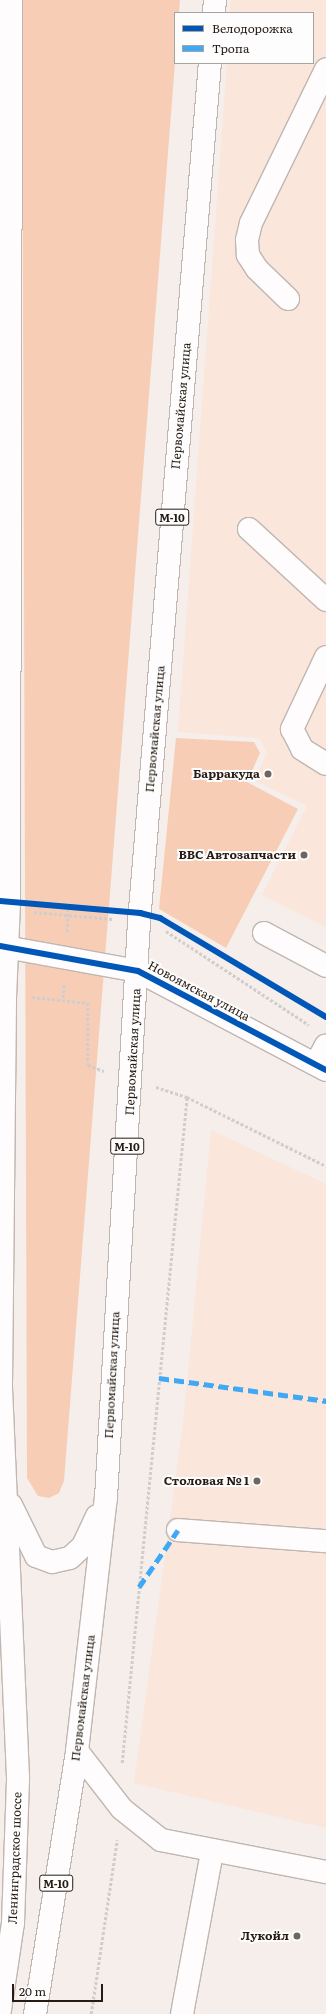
<!DOCTYPE html>
<html>
<head>
<meta charset="utf-8">
<style>
  body { margin:0 }
  #map { position:relative; width:326px; height:2014px; overflow:hidden; background:#f5eeea; font-family:Literata,serif }
  div>[style] { position:absolute }
  .built>* { inset:0; background:#fae6da }
  .green>* { inset:0; background:#f7ceb5 }
  .path>* { height:2.5px; margin-top:-1.25px; transform-origin:0; background:repeating-linear-gradient(90deg,#d0cecc 0 3px,transparent 0 5px) }
  .roads { filter:drop-shadow(1px 0 #c0b6b1) drop-shadow(-1px 0 #c0b6b1) drop-shadow(0 1px #c0b6b1) drop-shadow(0 -1px #c0b6b1) }
  .minor>* { height:22px; margin:-11px; padding:0 11px; transform-origin:11px; border-radius:11px; background:#fefcfc }
  .highway>* { height:22px; margin:-11px; padding:0 11px; transform-origin:11px; border-radius:11px; background:#fefcfc }
  .quiet>* { height:5px; margin-top:-2.5px; transform-origin:0; background:repeating-linear-gradient(90deg,#3fa9f5 0 10px,transparent 0 15px) }
  .cycleway>* { height:6px; margin:-3px; padding:0 3px; transform-origin:3px; border-radius:3px; background:#0057b8 }
  .dots>* { width:11px; height:11px; translate:-50% -50%; box-sizing:border-box; border:2px solid #fdfdfd; border-radius:50% }
  span { translate:-50% -50%; white-space:nowrap; text-align:center; line-height:1.15; -webkit-text-stroke:4px #fdfdfd; paint-order:stroke }
  .shield-label span { padding:1px 3px; background:#fdfdfd; border:1px solid; border-radius:3px; -webkit-text-stroke-width:0 }
  .shield-label { font-size:11px; color:#271b14; font-weight:700 }
  .street-label { font-size:12px; color:#271b14 }
  .poi-label { font-size:12px; color:#271b14; font-weight:700 }
  .right { translate:-100% -50%; text-align:right }
  .legend { position:absolute; left:174px; top:12px; width:140px; height:52px; box-sizing:border-box; background:#fdfdfd; border:1px solid #a7a3a0; margin:0; padding:5px 7px; list-style:none; font-size:12px; color:#271b14 }
  .legend li { display:flex; align-items:center; gap:8px; height:20px }
  .legend b { width:20px; border:1px solid #a7a3a0 }
  .scale { position:absolute; left:12px; top:1984px; width:91px; height:18px; box-sizing:border-box; border:2px solid #271b14; border-top:0; padding-left:5px; font-size:12px; line-height:14px; white-space:nowrap; color:#271b14; -webkit-text-stroke:3px #fdfdfd; paint-order:stroke }
</style>
</head>
<body>
<div id="map">
  <div class="built">
    <div style="clip-path:polygon(231px 0,326px 0,326px 927px,262px 895px,307px 806px,254px 780px,267px 753px,259px 738px,178px 732px,227px 63px,313px 63px,313px 13px,230px 13px)"></div>
    <div style="clip-path:polygon(211px 1130px,326px 1184px,326px 1828px,134px 1783px,183px 1424px)"></div>
  </div>
  <div class="green">
    <div style="clip-path:polygon(22px 0,180px 0,179px 13px,175px 13px,175px 63px,64px 1481px,59px 1493px,49px 1498px,38px 1496px,27px 1478px)"></div>
    <div style="clip-path:polygon(176px 738px,254px 742px,260px 753px,247px 782px,298px 809px,226px 948px,159px 909px)"></div>
  </div>
  <div class="path">
    <div style="left:34px;top:912px;width:79px;rotate:5.1deg"></div>
    <div style="left:166px;top:931px;width:171px;rotate:33.3deg"></div>
    <div style="left:67px;top:932px;width:26px;rotate:-88deg"></div>
    <div style="left:32px;top:997px;width:56px;rotate:6.1deg"></div>
    <div style="left:88px;top:1003px;width:62px;rotate:90deg"></div>
    <div style="left:88px;top:1065px;width:17px;rotate:21deg"></div>
    <div style="left:63px;top:998px;width:14px;rotate:-86deg"></div>
    <div style="left:156px;top:1087px;width:33px;rotate:18deg"></div>
    <div style="left:187px;top:1097px;width:155px;rotate:26.4deg"></div>
    <div style="left:122px;top:1763px;width:669px;rotate:-84.43deg"></div>
    <div style="left:91px;top:2014px;width:176px;rotate:-81.5deg"></div>
  </div>
  <div class="roads">
    <div class="minor">
      <div style="left:288px;top:299px;width:43px;rotate:-135.9deg"></div>
      <div style="left:257px;top:269px;width:17px;rotate:-123deg"></div>
      <div style="left:248px;top:255px;width:15px;rotate:-94deg"></div>
      <div style="left:247px;top:240px;width:17px;rotate:-77deg"></div>
      <div style="left:251px;top:223px;width:171px;rotate:-64deg"></div>
      <div style="left:249px;top:529px;width:105px;rotate:42.7deg"></div>
      <div style="left:326px;top:657px;width:80px;rotate:115.3deg"></div>
      <div style="left:292px;top:729px;width:22px;rotate:63deg"></div>
      <div style="left:302px;top:749px;width:28px;rotate:32deg"></div>
      <div style="left:264px;top:933px;width:70px;rotate:28deg"></div>
      <div style="left:0;top:946px;width:140px;rotate:10.3deg"></div>
      <div style="left:138px;top:971px;width:212px;rotate:27.8deg"></div>
      <div style="left:316px;top:1064px;width:21px;rotate:-62deg"></div>
      <div style="left:178px;top:1530px;width:148px;rotate:4.3deg"></div>
      <div style="left:77px;top:1751px;width:73px;rotate:52.2deg"></div>
      <div style="left:122px;top:1809px;width:50px;rotate:38.5deg"></div>
      <div style="left:161px;top:1840px;width:168px;rotate:11deg"></div>
      <div style="left:182px;top:2014px;width:165px;rotate:-79.5deg"></div>
    </div>
    <div class="highway">
      <div style="left:214px;top:13px;width:13px;rotate:-86deg"></div>
      <div style="left:11px;top:1505px;width:57px;rotate:63.9deg"></div>
      <div style="left:36px;top:1556px;width:17px;rotate:21deg"></div>
      <div style="left:52px;top:1562px;width:18px;rotate:-13deg"></div>
      <div style="left:70px;top:1558px;width:18px;rotate:-43deg"></div>
      <div style="left:83px;top:1546px;width:33px;rotate:-65deg"></div>
      <div style="left:0;top:2010px;width:88px;rotate:-81.5deg"></div>
      <div style="left:13px;top:1923px;width:146px;rotate:-88deg"></div>
      <div style="left:18px;top:1777px;width:394px;rotate:-92.5deg"></div>
      <div style="left:1px;top:1383px;width:385px;rotate:-89.4deg"></div>
      <div style="left:5px;top:998px;width:97px;rotate:-87.6deg"></div>
      <div style="left:9px;top:901px;width:901px;rotate:-89.87deg"></div>
      <div style="left:35px;top:2014px;width:266px;rotate:-80.9deg"></div>
      <div style="left:77px;top:1751px;width:255px;rotate:-83.5deg"></div>
      <div style="left:106px;top:1498px;width:577px;rotate:-86.72deg"></div>
      <div style="left:139px;top:922px;width:862px;rotate:-85.28deg"></div>
    </div>
  </div>
  <div class="quiet">
    <div style="left:159px;top:1378px;width:169px;rotate:7.8deg"></div>
    <div style="left:139px;top:1587px;width:69px;rotate:-55.6deg"></div>
  </div>
  <div class="cycleway">
    <div style="left:0;top:901px;width:141px;rotate:4.9deg"></div>
    <div style="left:140px;top:913px;width:21px;rotate:14deg"></div>
    <div style="left:160px;top:918px;width:193px;rotate:30.8deg"></div>
    <div style="left:0;top:946px;width:140px;rotate:10.3deg"></div>
    <div style="left:138px;top:971px;width:212px;rotate:27.8deg"></div>
  </div>
  <div class="dots">
    <div style="left:268px;top:774px;background:#6f655f"></div>
    <div style="left:304px;top:855px;background:#6f655f"></div>
    <div style="left:257px;top:1481px;background:#6f655f"></div>
    <div style="left:297px;top:1936px;background:#6f655f"></div>
  </div>
  <div class="shield-label">
    <span style="left:172px;top:517px">М-10</span>
    <span style="left:127px;top:1146px">М-10</span>
    <span style="left:56px;top:1883px">М-10</span>
  </div>
  <div class="street-label">
    <span style="left:181px;top:406px;rotate:-85deg">Первомайская улица</span>
    <span style="left:155px;top:729px;rotate:-85deg">Первомайская улица</span>
    <span style="left:199px;top:991px;rotate:28deg">Новоямская улица</span>
    <span style="left:133px;top:1052px;rotate:-87deg">Первомайская улица</span>
    <span style="left:112px;top:1375px;rotate:-87deg">Первомайская улица</span>
    <span style="left:83px;top:1698px;rotate:-83deg">Первомайская улица</span>
    <span style="left:15px;top:1858px;rotate:-88deg">Ленинградское шоссе</span>
  </div>
  <div class="poi-label">
    <span class="right" style="left:260px;top:774px">Барракуда</span>
    <span class="right" style="left:296px;top:855px">ВВС Автозапчасти</span>
    <span class="right" style="left:249px;top:1481px">Столовая № 1</span>
    <span class="right" style="left:289px;top:1936px">Лукойл</span>
  </div>
  <ul class="legend">
  <li><b style="height:5px;background:#0057b8"></b>Велодорожка</li>
  <li><b style="height:5px;background:#3fa9f5"></b>Тропа</li>
  </ul>
  <div class="scale">20 m</div>
</div>
</body>
</html>
